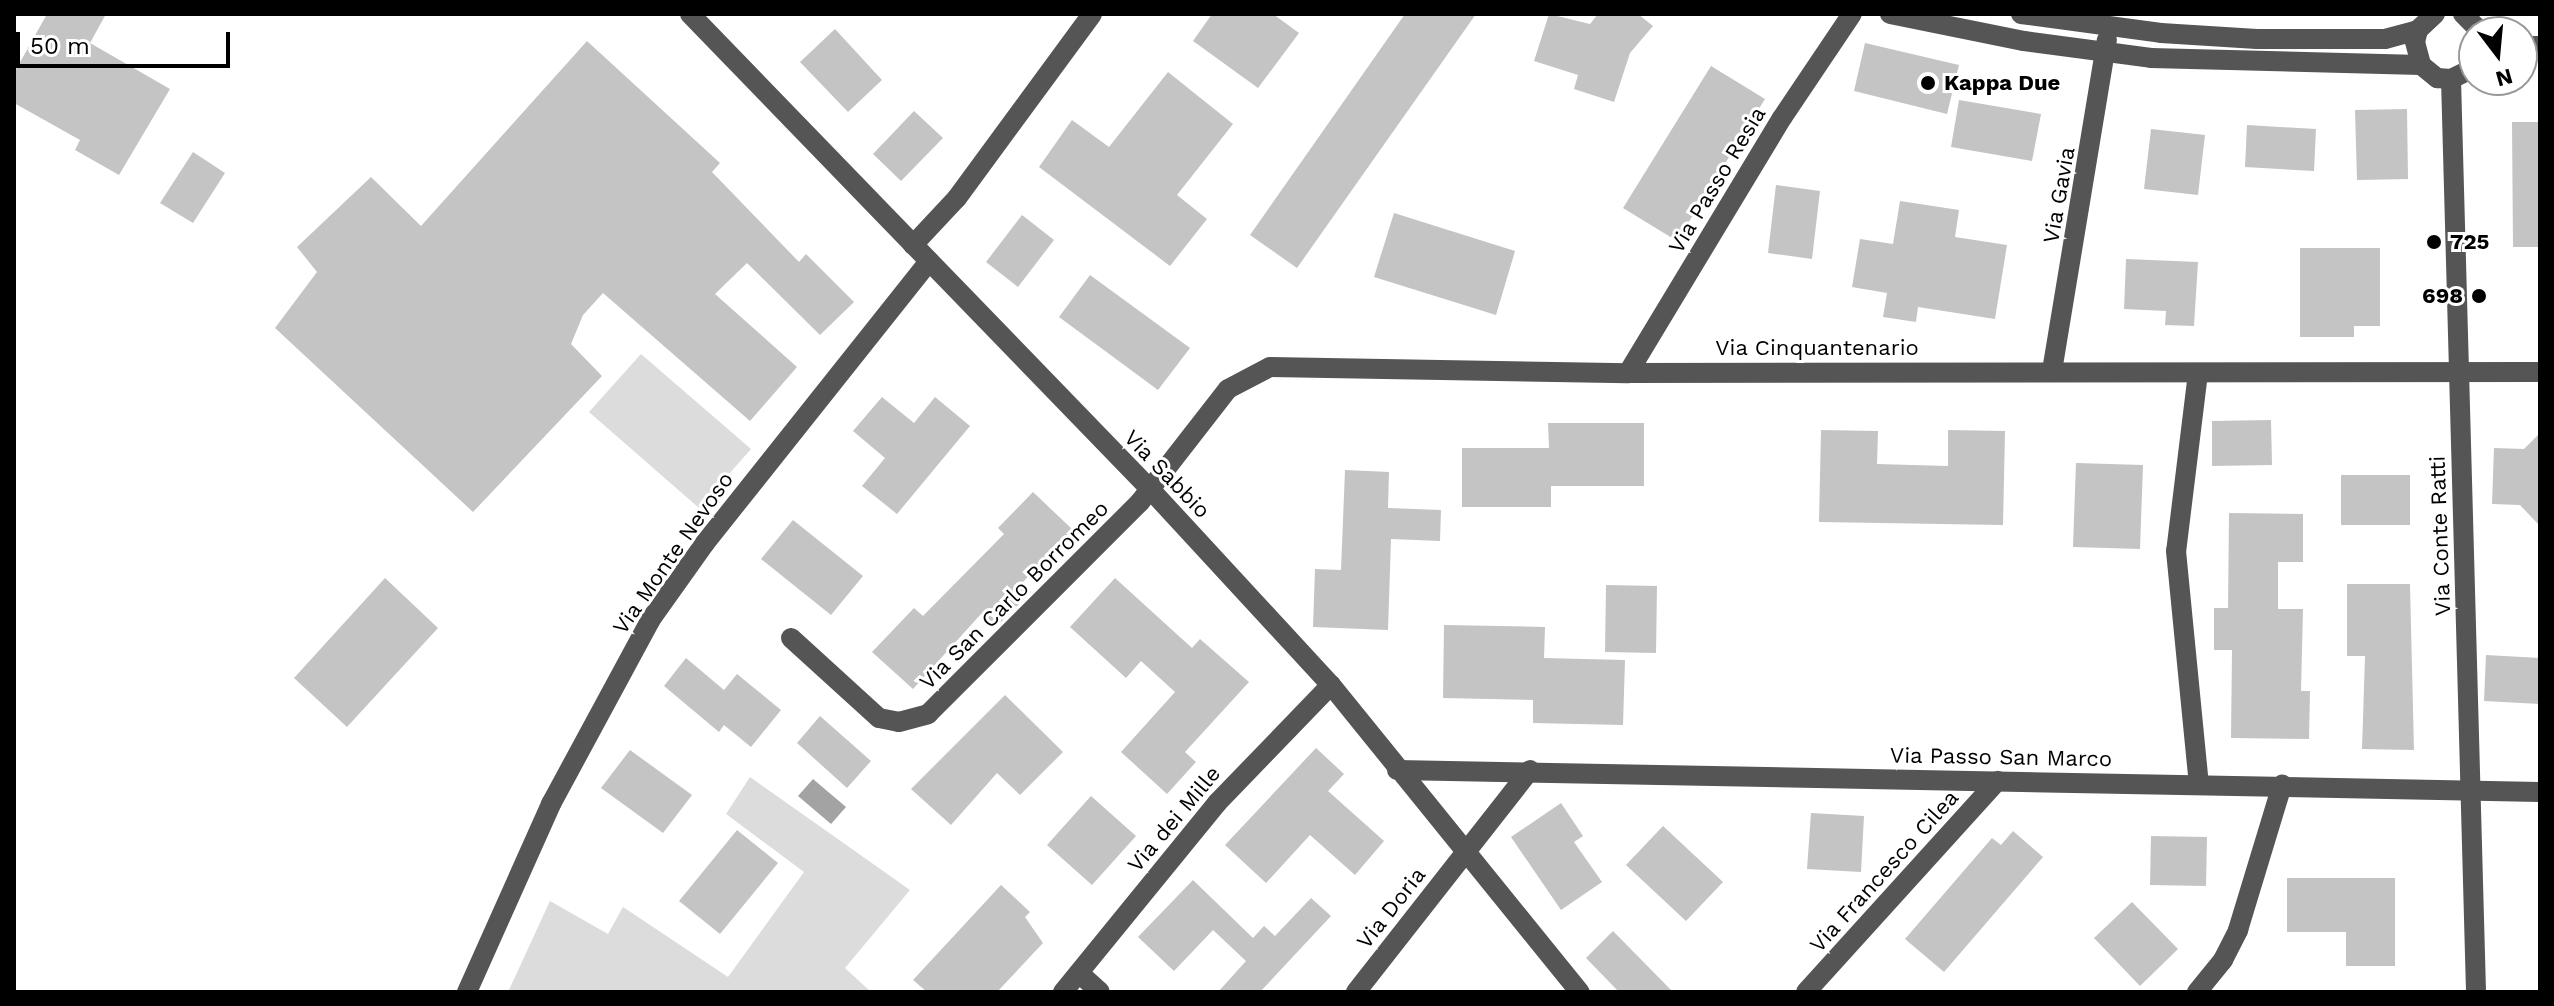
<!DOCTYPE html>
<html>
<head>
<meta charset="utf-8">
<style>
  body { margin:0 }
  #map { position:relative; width:2554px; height:1006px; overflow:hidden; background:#fff; font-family:"Work Sans",sans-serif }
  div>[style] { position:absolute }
  .green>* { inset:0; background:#dcdcdc }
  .water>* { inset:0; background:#a3a3a3 }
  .building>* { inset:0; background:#c4c4c4 }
  .minor>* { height:20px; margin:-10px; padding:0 10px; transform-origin:10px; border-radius:10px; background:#555 }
  .dots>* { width:22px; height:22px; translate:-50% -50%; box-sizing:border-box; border:4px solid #fff; border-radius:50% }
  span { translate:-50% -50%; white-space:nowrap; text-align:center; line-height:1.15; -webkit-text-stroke:6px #fff; paint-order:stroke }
  .poi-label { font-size:22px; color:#000; font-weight:700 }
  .left { translate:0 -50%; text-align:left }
  .right { translate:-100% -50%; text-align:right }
  .street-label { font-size:22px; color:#000 }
  .frame { position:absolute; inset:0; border:16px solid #000; pointer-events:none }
  .north { position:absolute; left:2458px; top:16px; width:80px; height:80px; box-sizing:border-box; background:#fff; border:2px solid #999; border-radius:50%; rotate:164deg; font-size:22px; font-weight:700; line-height:32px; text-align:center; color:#000 }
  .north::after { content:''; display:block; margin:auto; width:28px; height:36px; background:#000; clip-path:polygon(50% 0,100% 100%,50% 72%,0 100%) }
  .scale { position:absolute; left:16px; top:32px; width:214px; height:36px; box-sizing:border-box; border:4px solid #000; border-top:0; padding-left:10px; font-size:24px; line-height:28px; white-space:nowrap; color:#000; -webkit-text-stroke:6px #fff; paint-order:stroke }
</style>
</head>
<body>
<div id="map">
  <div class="green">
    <div style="clip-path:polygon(641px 354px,751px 449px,699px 508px,589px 412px)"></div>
    <div style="clip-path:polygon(750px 777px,910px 890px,845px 968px,871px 992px,508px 992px,550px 901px,608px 934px,623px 907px,728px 977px,804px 872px,726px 814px)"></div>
  </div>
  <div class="water">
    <div style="clip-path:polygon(813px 779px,846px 807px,831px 824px,798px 796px)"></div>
  </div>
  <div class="building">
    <div style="clip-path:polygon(47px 14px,106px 14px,90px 43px,170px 89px,119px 175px,75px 150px,80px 140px,14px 103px,14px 73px)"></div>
    <div style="clip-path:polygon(1212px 14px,1273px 14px,1299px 33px,1258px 88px,1193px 41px)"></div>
    <div style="clip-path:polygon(1405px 14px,1476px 14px,1297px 268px,1250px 235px)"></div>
    <div style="clip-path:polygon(1549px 14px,1590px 24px,1598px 14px,1638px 14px,1653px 26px,1630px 53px,1614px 102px,1574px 89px,1578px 75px,1534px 61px)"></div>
    <div style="clip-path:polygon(835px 29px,882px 80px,848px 112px,800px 62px)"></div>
    <div style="clip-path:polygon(587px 41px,720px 163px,712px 172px,799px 262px,806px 254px,854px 302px,820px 335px,747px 263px,715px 294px,797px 367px,750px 421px,603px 293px,583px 315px,571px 344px,602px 376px,473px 512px,275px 328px,317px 272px,297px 247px,371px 177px,421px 226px)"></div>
    <div style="clip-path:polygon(1865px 43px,1959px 65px,1947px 114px,1854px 91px)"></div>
    <div style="clip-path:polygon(1711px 66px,1765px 99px,1677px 241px,1623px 208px)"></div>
    <div style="clip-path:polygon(1168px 72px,1233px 124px,1177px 195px,1207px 219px,1170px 266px,1039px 167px,1072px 120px,1109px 147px)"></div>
    <div style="clip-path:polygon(1959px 100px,2041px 114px,2032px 161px,1951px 147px)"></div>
    <div style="clip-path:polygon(2407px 109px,2408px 179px,2357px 180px,2355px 110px)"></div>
    <div style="clip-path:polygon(914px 111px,943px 138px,901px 181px,873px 154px)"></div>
    <div style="clip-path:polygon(2512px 122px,2540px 122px,2540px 247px,2513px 247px)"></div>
    <div style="clip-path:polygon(2247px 125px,2316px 129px,2314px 171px,2245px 167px)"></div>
    <div style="clip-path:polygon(2151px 129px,2205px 135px,2198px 195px,2144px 189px)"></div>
    <div style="clip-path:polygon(193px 152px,225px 173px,193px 223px,160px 203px)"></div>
    <div style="clip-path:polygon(1776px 185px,1820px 191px,1812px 259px,1768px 253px)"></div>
    <div style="clip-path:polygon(1900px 201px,1959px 210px,1955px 237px,2007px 245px,1995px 319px,1918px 307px,1916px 322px,1883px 317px,1887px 293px,1852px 287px,1860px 239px,1893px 244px)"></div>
    <div style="clip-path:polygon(1394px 213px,1515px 251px,1496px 315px,1374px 277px)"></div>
    <div style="clip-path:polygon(1022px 215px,1054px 240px,1018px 287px,986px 262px)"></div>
    <div style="clip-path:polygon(2300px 248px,2380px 248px,2380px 326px,2354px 326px,2354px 337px,2300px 337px)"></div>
    <div style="clip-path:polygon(2126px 259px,2198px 262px,2194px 326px,2165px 325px,2166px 311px,2124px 309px)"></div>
    <div style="clip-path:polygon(1090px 275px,1190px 348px,1158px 390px,1059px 317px)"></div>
    <div style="clip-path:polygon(882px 397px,914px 423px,935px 397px,970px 426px,897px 514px,862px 486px,885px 458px,853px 431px)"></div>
    <div style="clip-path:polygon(2271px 420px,2272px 465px,2212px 466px,2212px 421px)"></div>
    <div style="clip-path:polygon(1548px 423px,1644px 423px,1644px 486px,1551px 486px,1551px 507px,1462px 507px,1462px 448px,1549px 448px)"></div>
    <div style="clip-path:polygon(1821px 430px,1878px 431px,1877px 464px,1948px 466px,1948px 430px,2005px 431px,2003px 525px,1819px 522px)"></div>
    <div style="clip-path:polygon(2540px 433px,2540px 526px,2520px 505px,2492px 504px,2494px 448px,2524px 449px)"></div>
    <div style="clip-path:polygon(2076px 463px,2143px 465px,2140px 549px,2073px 547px)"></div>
    <div style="clip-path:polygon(1345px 470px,1389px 472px,1388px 508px,1441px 510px,1440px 541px,1391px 539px,1388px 630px,1313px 627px,1315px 569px,1341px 570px)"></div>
    <div style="clip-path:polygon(2341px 475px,2410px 475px,2410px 525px,2341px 525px)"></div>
    <div style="clip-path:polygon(1033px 492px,1073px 530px,1022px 583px,1031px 592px,995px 628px,981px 614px,913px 689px,872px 652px,914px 608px,923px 616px,1004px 534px,998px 528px)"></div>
    <div style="clip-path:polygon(2229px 513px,2303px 514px,2303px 562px,2278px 562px,2278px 609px,2303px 609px,2301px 691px,2310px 691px,2309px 739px,2231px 738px,2232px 650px,2214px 650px,2214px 608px,2228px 608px)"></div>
    <div style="clip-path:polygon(793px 520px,863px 576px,831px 615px,761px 559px)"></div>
    <div style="clip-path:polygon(385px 578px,438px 628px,347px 727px,294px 678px)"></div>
    <div style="clip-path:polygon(1115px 578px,1192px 648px,1200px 639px,1249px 682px,1185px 752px,1196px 762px,1167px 794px,1121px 752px,1175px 692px,1141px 661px,1126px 678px,1070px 627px)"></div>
    <div style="clip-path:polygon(2347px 584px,2410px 584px,2414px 750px,2362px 749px,2365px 656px,2347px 656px)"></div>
    <div style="clip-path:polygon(1606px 585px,1657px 586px,1656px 653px,1605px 652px)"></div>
    <div style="clip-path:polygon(1444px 625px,1545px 627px,1544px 658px,1625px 660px,1623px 725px,1533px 723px,1533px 700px,1443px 698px)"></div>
    <div style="clip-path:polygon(2486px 655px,2540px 658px,2540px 704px,2484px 701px)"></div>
    <div style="clip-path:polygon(686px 658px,724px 690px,737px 674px,781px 710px,751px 747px,724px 725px,719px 732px,664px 686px)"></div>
    <div style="clip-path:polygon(1005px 695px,1063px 752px,1020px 795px,997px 773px,951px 825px,911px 789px)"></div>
    <div style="clip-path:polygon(820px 716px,871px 761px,847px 788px,797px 743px)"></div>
    <div style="clip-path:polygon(1316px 748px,1344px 774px,1328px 791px,1384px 841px,1355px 875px,1310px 835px,1266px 883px,1225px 845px)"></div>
    <div style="clip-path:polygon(630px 750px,692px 795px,663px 833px,601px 788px)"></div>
    <div style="clip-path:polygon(1091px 796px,1136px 836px,1092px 885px,1047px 845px)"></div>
    <div style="clip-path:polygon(1561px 803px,1583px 836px,1574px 842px,1602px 882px,1561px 910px,1511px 837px)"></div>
    <div style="clip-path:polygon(1811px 813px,1864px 816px,1861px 872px,1807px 869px)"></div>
    <div style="clip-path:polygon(1663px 826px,1723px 882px,1686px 921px,1626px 865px)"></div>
    <div style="clip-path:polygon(737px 830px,778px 863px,720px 934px,679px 901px)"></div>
    <div style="clip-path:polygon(2013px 831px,2043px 857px,1944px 972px,1905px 939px,1992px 838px,2001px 845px)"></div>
    <div style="clip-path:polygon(2151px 836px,2207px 837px,2206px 886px,2150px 885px)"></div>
    <div style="clip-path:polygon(2287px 878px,2395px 878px,2395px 966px,2346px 966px,2346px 932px,2287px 932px)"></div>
    <div style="clip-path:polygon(1193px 880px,1253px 938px,1264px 926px,1275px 936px,1311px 898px,1331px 916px,1260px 992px,1218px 992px,1246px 961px,1213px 930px,1174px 971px,1138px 937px)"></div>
    <div style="clip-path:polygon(1001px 885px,1030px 912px,1025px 917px,1043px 943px,997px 992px,927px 992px,913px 980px)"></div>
    <div style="clip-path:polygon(2132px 902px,2178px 949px,2140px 986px,2094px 938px)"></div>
    <div style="clip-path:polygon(1613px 931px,1673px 992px,1619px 992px,1586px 958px)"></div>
  </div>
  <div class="minor">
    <div style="left:690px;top:14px;width:661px;rotate:45.92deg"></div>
    <div style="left:1150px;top:489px;width:267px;rotate:47.3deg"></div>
    <div style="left:1331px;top:685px;width:395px;rotate:51deg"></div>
    <div style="left:1890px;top:14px;width:137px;rotate:11.4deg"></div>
    <div style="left:2024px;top:41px;width:128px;rotate:7.6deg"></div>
    <div style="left:2151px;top:58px;width:270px;rotate:1.5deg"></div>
    <div style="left:2021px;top:14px;width:141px;rotate:7.7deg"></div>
    <div style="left:2161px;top:33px;width:96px;rotate:3.6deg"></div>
    <div style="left:2257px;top:39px;width:128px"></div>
    <div style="left:2385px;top:39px;width:34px;rotate:-15deg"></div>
    <div style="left:2435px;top:14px;width:23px;rotate:137deg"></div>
    <div style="left:2418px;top:30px;width:12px;rotate:104deg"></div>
    <div style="left:2415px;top:42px;width:24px;rotate:75deg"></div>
    <div style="left:2421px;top:65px;width:21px;rotate:39deg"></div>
    <div style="left:2437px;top:78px;width:14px;rotate:4deg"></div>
    <div style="left:2451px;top:79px;width:25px;rotate:-26deg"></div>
    <div style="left:2463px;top:14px;width:25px;rotate:45deg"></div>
    <div style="left:2522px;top:46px;width:18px"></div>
    <div style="left:2451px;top:79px;width:913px;rotate:88.43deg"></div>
    <div style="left:913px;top:245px;width:64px;rotate:-46.9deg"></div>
    <div style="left:957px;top:198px;width:228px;rotate:-53.7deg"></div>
    <div style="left:2052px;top:371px;width:336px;rotate:-80.6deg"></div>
    <div style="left:1628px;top:373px;width:298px;rotate:-58.9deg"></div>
    <div style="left:1782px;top:118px;width:125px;rotate:-56.1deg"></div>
    <div style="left:2198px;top:373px;width:179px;rotate:97deg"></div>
    <div style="left:2176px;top:551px;width:234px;rotate:84.4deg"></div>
    <div style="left:791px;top:638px;width:119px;rotate:42.3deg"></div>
    <div style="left:879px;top:718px;width:20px;rotate:11deg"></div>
    <div style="left:899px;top:722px;width:30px;rotate:-15deg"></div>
    <div style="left:928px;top:714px;width:300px;rotate:-45deg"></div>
    <div style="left:1140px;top:502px;width:143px;rotate:-52.1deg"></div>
    <div style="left:1228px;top:389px;width:47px;rotate:-27.6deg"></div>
    <div style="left:1270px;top:367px;width:358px;rotate:1deg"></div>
    <div style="left:1628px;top:373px;width:912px;rotate:-0.06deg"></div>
    <div style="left:1397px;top:770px;width:1143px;rotate:1.1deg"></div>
    <div style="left:1079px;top:973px;width:28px;rotate:42deg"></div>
    <div style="left:467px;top:992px;width:206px;rotate:-65.9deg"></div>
    <div style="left:551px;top:804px;width:210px;rotate:-61.6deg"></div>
    <div style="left:651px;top:619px;width:93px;rotate:-54.6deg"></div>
    <div style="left:705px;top:543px;width:360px;rotate:-51.5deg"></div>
    <div style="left:1063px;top:992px;width:244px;rotate:-50.8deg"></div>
    <div style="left:1217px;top:803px;width:164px;rotate:-46deg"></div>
    <div style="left:1356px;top:992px;width:282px;rotate:-51.9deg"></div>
    <div style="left:1806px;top:992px;width:285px;rotate:-47.8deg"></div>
    <div style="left:2197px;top:992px;width:41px;rotate:-50.9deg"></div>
    <div style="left:2223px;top:960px;width:34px;rotate:-63deg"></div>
    <div style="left:2238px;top:930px;width:152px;rotate:-73.1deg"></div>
  </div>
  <div class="dots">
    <div style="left:1928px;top:83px;background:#000"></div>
    <div style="left:2434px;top:242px;background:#000"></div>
    <div style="left:2479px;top:296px;background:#000"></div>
  </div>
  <div class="poi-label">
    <span class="left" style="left:1944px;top:83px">Kappa Due</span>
    <span class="left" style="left:2450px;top:242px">725</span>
    <span class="right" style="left:2463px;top:296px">698</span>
  </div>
  <div class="street-label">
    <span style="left:1717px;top:180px;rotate:-59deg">Via Passo Resia</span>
    <span style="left:2059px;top:195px;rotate:-80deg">Via Gavia</span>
    <span style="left:1817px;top:348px">Via Cinquantenario</span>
    <span style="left:1167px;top:474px;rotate:46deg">Via Sabbio</span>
    <span style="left:2440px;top:536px;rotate:-92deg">Via Conte Ratti</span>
    <span style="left:673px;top:553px;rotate:-55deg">Via Monte Nevoso</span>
    <span style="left:1014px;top:595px;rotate:-45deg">Via San Carlo Borromeo</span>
    <span style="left:2001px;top:757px;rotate:1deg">Via Passo San Marco</span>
    <span style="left:1174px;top:819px;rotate:-50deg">Via dei Mille</span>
    <span style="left:1884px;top:871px;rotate:-48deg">Via Francesco Cilea</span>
    <span style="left:1391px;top:908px;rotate:-52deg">Via Doria</span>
  </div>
  <div class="frame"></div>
  <div class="north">N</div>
  <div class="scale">50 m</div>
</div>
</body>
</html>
